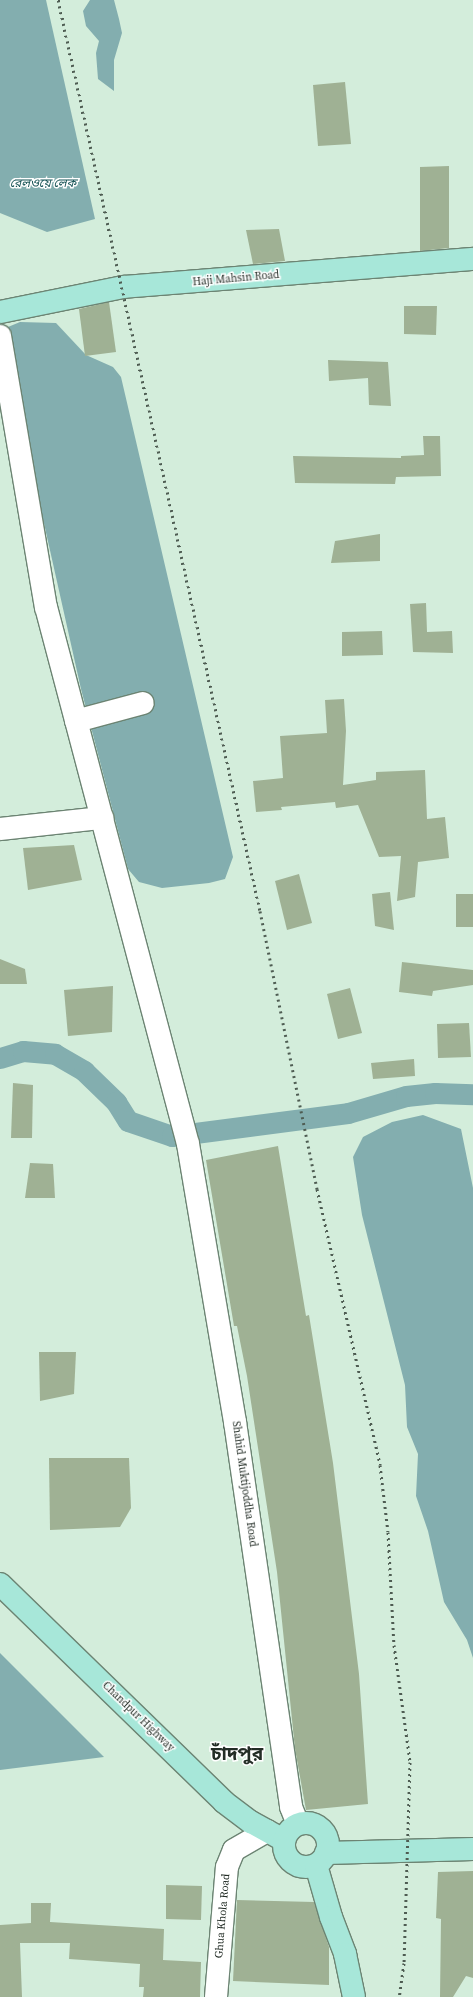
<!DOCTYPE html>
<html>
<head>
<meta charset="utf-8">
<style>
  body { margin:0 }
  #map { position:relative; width:473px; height:1997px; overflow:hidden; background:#d3eddb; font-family:"Source Serif 4","Noto Sans Bengali",serif }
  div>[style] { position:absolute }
  .water>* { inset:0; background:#83aeaf }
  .canal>* { height:21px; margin:-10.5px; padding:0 10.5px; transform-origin:10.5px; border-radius:10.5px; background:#83aeaf }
  .building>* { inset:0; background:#9fb194 }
  .roads { filter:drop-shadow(1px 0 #6c8473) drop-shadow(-1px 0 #6c8473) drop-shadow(0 1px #6c8473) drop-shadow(0 -1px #6c8473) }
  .minor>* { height:22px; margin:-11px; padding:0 11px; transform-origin:11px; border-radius:11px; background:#fff }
  .major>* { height:22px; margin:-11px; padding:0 11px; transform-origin:11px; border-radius:11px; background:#a7e7d9 }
  .major>.ring { margin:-11px; padding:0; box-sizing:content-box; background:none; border:22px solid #a7e7d9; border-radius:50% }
  .rail>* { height:3px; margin-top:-1.5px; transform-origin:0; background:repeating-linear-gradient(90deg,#4e5c52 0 2px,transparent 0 6px) }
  span { translate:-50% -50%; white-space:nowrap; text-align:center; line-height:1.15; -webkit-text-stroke:3px #fff; paint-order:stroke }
  .street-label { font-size:11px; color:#232d26 }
  .water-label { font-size:12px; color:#195557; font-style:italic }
  .town-label { font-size:19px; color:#232d26; font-weight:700 }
</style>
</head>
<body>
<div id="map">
  <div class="water">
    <div style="clip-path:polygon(0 0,46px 0,95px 219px,47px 232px,0 213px)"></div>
    <div style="clip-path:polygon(90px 0,114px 0,119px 19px,122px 33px,114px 60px,114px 91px,98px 79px,96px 53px,99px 41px,86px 26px,83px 11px)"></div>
    <div style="clip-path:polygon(20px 322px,56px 323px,86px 355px,113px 367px,121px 377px,233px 857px,225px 879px,209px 883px,162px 888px,139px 882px,128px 869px,81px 689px,5px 349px,5px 337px,8px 327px)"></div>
    <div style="clip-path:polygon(423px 1115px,461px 1129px,473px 1188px,473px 1658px,467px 1640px,444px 1602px,428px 1531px,416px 1496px,418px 1454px,407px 1427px,405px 1385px,362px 1215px,353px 1157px,363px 1137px,392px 1122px)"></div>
    <div style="clip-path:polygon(0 1653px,104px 1757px,0 1770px)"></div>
  </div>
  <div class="canal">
    <div style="left:0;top:1058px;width:24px;rotate:-17deg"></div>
    <div style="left:23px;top:1051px;width:32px;rotate:5deg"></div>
    <div style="left:55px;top:1054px;width:34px;rotate:30deg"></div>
    <div style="left:84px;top:1071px;width:45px;rotate:44.1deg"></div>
    <div style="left:116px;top:1102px;width:22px;rotate:58deg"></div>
    <div style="left:128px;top:1121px;width:46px;rotate:18.8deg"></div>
    <div style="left:172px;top:1136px;width:177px;rotate:-7.4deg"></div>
    <div style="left:348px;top:1113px;width:60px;rotate:-16.3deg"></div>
    <div style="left:406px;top:1096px;width:29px;rotate:-6deg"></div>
    <div style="left:435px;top:1093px;width:38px;rotate:2deg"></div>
  </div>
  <div class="building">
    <div style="clip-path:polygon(345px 82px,351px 144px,318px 146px,313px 85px)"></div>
    <div style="clip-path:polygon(449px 166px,449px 248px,420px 251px,420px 167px)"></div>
    <div style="clip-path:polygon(279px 229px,285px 261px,253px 264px,246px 230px)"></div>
    <div style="clip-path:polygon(109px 302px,116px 352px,85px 356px,79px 309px)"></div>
    <div style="clip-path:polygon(404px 306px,437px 306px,436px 335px,404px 334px)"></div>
    <div style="clip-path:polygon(328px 360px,388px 362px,391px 406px,369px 405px,368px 378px,329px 381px)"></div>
    <div style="clip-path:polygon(423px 436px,440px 436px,441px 476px,396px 477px,395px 484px,295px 483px,293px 456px,401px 458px,401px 456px,424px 455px)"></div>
    <div style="clip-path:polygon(380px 534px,380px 561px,331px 563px,335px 541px)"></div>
    <div style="clip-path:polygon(426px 603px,427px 632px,452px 631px,453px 653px,413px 652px,410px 604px)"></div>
    <div style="clip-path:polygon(382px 631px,383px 655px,342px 656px,342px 632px)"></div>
    <div style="clip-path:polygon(344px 699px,346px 731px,343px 785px,376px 780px,376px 772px,425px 770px,427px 819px,445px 817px,449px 858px,418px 862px,415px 897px,397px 901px,401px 856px,379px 857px,358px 805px,336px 808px,335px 802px,281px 807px,282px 810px,256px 812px,253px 781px,283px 778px,280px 736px,327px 733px,325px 700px)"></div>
    <div style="clip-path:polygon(74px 845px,82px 880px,28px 890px,23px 848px)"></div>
    <div style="clip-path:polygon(299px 874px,312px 923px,287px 930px,275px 881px)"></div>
    <div style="clip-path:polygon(390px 892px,394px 930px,375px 926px,372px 894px)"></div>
    <div style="clip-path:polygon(456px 894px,473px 894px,473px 927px,456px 927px)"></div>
    <div style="clip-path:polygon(0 959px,25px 969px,27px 984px,0 984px)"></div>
    <div style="clip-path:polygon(402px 962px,473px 970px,473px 985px,433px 991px,432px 996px,399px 992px)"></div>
    <div style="clip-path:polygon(113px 986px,112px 1032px,68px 1036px,64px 990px)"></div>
    <div style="clip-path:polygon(350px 988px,362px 1033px,338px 1039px,327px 994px)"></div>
    <div style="clip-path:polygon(469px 1023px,471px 1057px,438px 1058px,437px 1024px)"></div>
    <div style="clip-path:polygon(414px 1059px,415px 1076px,373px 1079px,371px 1063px)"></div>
    <div style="clip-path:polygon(13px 1083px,33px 1085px,32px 1138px,11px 1138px)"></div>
    <div style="clip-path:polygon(278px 1146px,306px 1316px,309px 1315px,333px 1463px,359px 1674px,368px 1804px,306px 1810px,295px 1749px,277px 1572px,247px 1376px,237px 1326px,234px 1326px,206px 1160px)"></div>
    <div style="clip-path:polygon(30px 1163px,53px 1164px,55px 1198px,25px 1198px)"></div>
    <div style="clip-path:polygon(39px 1352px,76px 1352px,74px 1394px,40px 1401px)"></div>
    <div style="clip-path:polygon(49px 1458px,129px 1458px,131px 1508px,120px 1527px,50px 1530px)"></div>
    <div style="clip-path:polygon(473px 1871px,473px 1978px,466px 1976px,453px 1997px,440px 1997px,441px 1919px,436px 1918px,438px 1872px)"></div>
    <div style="clip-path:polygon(166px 1885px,202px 1886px,201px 1920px,166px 1919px)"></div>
    <div style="clip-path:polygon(237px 1900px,314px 1902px,329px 1947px,329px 1985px,233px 1981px)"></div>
    <div style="clip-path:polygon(31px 1903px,51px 1903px,50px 1922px,164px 1929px,163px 1960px,201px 1962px,200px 1997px,143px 1997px,144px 1987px,139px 1987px,140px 1964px,69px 1959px,70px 1943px,20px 1943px,22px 1997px,0 1997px,0 1925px,31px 1923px)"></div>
  </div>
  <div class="roads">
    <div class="minor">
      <div style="left:0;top:336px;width:275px;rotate:80.4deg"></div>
      <div style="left:46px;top:607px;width:555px;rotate:75.19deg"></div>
      <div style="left:188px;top:1144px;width:282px;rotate:80.4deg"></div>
      <div style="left:235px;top:1422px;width:389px;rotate:81.7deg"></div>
      <div style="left:291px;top:1807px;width:18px;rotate:68deg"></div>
      <div style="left:76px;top:721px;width:69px;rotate:-15deg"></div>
      <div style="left:0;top:829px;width:103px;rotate:-6.2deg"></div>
      <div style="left:216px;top:1997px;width:130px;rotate:-85.2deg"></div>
      <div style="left:227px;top:1867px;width:18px;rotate:-68deg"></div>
      <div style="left:234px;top:1850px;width:38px;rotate:-30deg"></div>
    </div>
    <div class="major">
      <div style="left:0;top:312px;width:126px;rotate:-11.5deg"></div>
      <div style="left:123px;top:287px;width:351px;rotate:-4.6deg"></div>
      <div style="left:0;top:1584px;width:313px;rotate:44.2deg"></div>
      <div style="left:224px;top:1802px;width:34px;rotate:37deg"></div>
      <div style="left:251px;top:1822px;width:38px;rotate:29deg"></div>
      <div class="ring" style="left:284px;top:1823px;width:22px;height:22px"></div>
      <div style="left:326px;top:1853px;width:147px;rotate:-1.6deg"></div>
      <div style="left:316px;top:1865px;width:54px;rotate:73.9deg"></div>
      <div style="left:331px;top:1917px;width:40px;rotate:69deg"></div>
      <div style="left:345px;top:1954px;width:44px;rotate:78.2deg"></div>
    </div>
  </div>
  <div class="rail">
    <div style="left:58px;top:0;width:933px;rotate:77.5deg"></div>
    <div style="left:260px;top:911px;width:284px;rotate:78.4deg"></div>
    <div style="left:317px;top:1189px;width:283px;rotate:77.1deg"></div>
    <div style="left:380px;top:1465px;width:67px;rotate:83.2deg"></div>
    <div style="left:388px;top:1532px;width:113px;rotate:87deg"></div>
    <div style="left:394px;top:1645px;width:118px;rotate:82.2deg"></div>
    <div style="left:410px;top:1762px;width:201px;rotate:91.7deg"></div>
    <div style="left:404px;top:1963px;width:34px;rotate:98deg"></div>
  </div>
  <div class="street-label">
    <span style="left:236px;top:279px;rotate:-5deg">Haji Mahsin Road</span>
    <span style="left:244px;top:1484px;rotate:82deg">Shahid Muktijoddha Road</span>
    <span style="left:138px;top:1717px;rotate:44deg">Chandpur Highway</span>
    <span style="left:223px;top:1916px;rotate:-85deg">Ghua Khola Road</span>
  </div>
  <div class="water-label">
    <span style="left:43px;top:184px">রেলওয়ে লেক</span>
  </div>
  <div class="town-label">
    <span style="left:237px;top:1754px">চাঁদপুর</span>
  </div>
</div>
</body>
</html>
